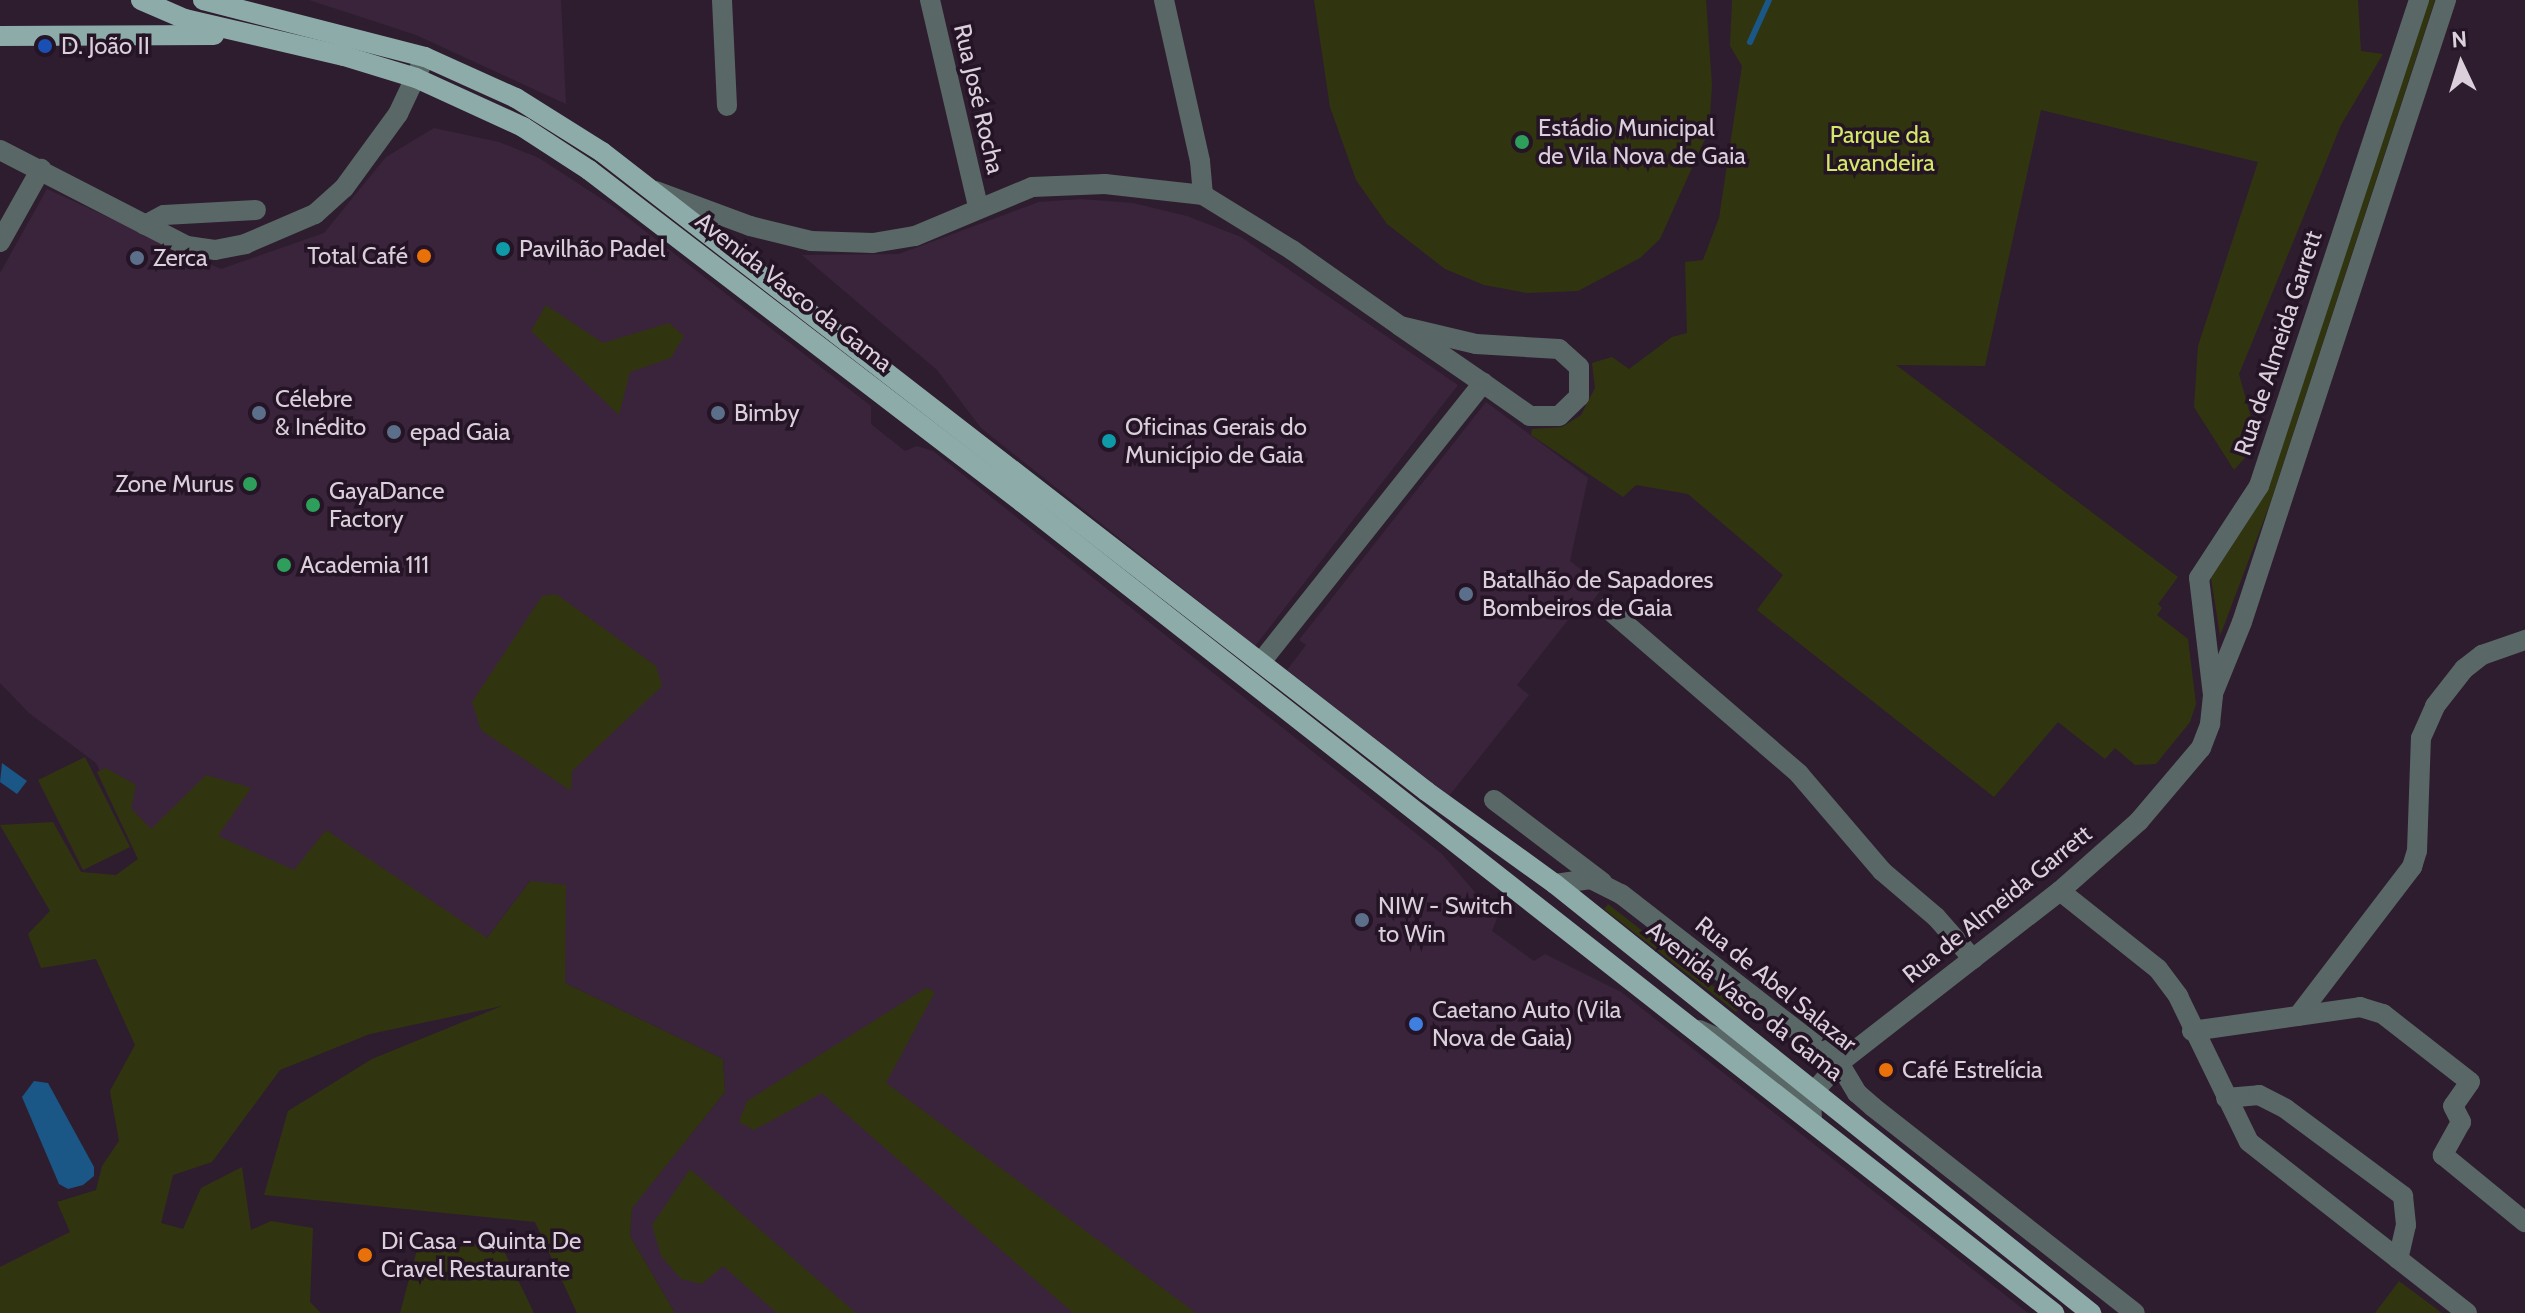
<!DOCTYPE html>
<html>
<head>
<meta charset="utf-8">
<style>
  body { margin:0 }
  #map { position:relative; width:2525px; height:1313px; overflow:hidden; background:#2e1d2f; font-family:Cabin,sans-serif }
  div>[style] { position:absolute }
  .built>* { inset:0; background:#3a243b }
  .green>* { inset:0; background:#30350f }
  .water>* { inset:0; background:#1a5686 }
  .stream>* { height:6px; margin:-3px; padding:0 3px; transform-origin:3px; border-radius:3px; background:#1a5686 }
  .minor>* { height:20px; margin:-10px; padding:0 10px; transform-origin:10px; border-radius:10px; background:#596866 }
  .major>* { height:20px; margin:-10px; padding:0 10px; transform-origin:10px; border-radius:10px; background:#8daca9 }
  .dots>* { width:22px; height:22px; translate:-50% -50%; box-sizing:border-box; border:4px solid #241425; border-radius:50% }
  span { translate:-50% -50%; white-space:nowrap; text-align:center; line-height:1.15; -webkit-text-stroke:7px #241425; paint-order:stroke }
  .poi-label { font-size:24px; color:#dbcfdb }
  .left { translate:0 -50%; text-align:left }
  .right { translate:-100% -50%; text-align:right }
  .street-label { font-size:24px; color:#dbcfdb }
  .park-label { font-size:24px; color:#d3e768 }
  .north { position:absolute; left:2421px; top:24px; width:80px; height:80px; -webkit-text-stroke:6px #241425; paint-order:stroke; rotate:356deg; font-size:22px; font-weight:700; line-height:32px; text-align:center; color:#dbcfdb }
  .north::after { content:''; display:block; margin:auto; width:28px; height:36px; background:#dbcfdb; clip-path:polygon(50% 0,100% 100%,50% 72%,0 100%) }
</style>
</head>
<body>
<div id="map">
  <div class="built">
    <div style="clip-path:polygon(309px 0,561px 0,566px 104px,416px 35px)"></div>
    <div style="clip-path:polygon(434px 128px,499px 142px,539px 158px,614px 207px,871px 406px,871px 424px,905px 451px,917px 446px,933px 451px,1442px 854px,1497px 918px,1492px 931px,1534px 961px,1545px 954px,1621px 992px,2028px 1313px,675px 1313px,630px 1236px,632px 1207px,725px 1092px,723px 1059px,565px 983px,530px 881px,487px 938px,310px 882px,185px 871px,109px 789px,96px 763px,29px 713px,0 683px,0 273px,47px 189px,221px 269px,324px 233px,386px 157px)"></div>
    <div style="clip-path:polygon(1081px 199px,1133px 203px,1187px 216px,1241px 237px,1458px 385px,1255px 646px,981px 428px,937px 370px,802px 255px,899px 254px,1039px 202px)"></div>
    <div style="clip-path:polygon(1486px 402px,1588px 478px,1570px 561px,1603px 587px,1589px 606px,1582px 602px,1517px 685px,1529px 695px,1449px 796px,1287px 670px,1306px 645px,1299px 640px)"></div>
  </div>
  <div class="green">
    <div style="clip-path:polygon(1314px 0,1706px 0,1712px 85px,1709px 130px,1660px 239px,1640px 258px,1578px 291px,1527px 293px,1484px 285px,1445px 269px,1387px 224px,1356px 180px,1330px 107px)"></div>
    <div style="clip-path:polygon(1732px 0,2358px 0,2361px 51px,2383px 54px,2341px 125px,2239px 374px,2258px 443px,2234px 470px,2194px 407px,2198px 346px,2258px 162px,2041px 110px,1985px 366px,1896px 365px,2178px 577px,2158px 604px,2162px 608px,2157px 615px,2188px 639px,2196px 704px,2190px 722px,2156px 764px,2135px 765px,2115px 748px,2105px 759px,2058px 722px,1994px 797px,1757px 610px,1783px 575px,1688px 494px,1636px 485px,1623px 497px,1531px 435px,1532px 429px,1562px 427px,1581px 415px,1595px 388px,1592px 363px,1612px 357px,1629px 369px,1672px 337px,1687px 333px,1685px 262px,1703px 260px,1719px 218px,1742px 66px,1730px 46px)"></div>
    <div style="clip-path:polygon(2428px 0,2435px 0,2271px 501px,2220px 636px,2211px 578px,2264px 496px)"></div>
    <div style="clip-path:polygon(546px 305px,603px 343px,669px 323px,684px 336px,671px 358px,630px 372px,619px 415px,531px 331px)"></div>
    <div style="clip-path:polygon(556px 594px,656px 666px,662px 686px,572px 771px,571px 791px,481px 730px,472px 702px,542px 596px)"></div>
    <div style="clip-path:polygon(85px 757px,130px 847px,83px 870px,38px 780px)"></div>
    <div style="clip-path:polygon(106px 768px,136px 785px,131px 808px,151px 829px,206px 775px,251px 788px,218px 836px,294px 870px,326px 830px,487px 938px,530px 881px,566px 885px,565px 983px,723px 1059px,725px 1092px,632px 1208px,630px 1236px,675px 1313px,577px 1313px,535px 1222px,264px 1195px,288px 1111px,372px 1059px,502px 1006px,370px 1034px,280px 1070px,212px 1162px,173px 1175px,161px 1223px,183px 1229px,201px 1188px,242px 1167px,251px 1230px,271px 1221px,313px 1228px,310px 1302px,321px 1313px,0 1313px,0 1267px,70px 1232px,57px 1202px,96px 1190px,102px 1166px,119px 1141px,110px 1091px,135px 1045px,96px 959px,41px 968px,28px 934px,50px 911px,0 825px,53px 822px,81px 872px,116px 875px,138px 859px,97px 772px)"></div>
    <div style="clip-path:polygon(1608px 904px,1740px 1007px,1736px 1012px,1604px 909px)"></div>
    <div style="clip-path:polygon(926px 988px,935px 992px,886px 1083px,1196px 1313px,1073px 1313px,822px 1093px,754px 1130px,739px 1122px,747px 1101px)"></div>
    <div style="clip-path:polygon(690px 1169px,856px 1313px,777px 1313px,723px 1266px,702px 1284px,681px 1279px,661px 1256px,652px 1225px)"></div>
    <div style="clip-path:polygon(500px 1243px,534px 1313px,400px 1313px,418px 1246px)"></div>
    <div style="clip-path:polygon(2399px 1281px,2442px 1313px,2375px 1313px)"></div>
  </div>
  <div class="water">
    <div style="clip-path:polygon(2px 763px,27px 781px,17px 794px,0 782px)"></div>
    <div style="clip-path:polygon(34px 1081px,48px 1083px,94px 1167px,94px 1176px,83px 1185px,68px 1189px,59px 1184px,22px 1097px)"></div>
  </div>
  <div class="stream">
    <div style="left:1750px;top:42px;width:46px;rotate:-65.7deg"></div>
  </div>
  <div class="minor">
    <div style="left:722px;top:0;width:106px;rotate:87.3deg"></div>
    <div style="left:930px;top:0;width:212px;rotate:76.9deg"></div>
    <div style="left:1164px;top:0;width:165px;rotate:77.4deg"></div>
    <div style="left:1200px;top:161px;width:34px;rotate:85deg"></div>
    <div style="left:0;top:150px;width:210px;rotate:27.2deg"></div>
    <div style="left:187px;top:246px;width:28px;rotate:8deg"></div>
    <div style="left:215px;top:250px;width:31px;rotate:-11deg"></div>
    <div style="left:245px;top:244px;width:76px;rotate:-23.2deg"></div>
    <div style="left:315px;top:214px;width:39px;rotate:-42deg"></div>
    <div style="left:344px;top:188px;width:92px;rotate:-53.9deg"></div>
    <div style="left:398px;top:114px;width:63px;rotate:-64.7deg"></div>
    <div style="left:656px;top:191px;width:100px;rotate:20.4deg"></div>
    <div style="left:750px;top:226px;width:63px;rotate:13.8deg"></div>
    <div style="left:811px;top:241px;width:62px;rotate:1.8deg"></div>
    <div style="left:873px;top:243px;width:43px;rotate:-9.5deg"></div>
    <div style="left:915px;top:236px;width:127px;rotate:-22.7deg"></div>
    <div style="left:1032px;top:187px;width:73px;rotate:-2.4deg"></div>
    <div style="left:1105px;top:184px;width:99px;rotate:6.4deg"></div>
    <div style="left:1203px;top:195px;width:105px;rotate:31.7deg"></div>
    <div style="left:1292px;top:250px;width:132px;rotate:35.1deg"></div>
    <div style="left:1400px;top:326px;width:101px;rotate:34.5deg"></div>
    <div style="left:1483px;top:383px;width:57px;rotate:35.1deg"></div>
    <div style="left:1530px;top:416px;width:29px"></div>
    <div style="left:1559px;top:416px;width:28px;rotate:-44deg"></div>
    <div style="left:1579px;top:397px;width:30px;rotate:-90deg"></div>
    <div style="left:1579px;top:367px;width:27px;rotate:-138deg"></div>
    <div style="left:1559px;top:349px;width:83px;rotate:-176.6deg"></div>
    <div style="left:1476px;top:344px;width:78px;rotate:-166.7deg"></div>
    <div style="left:145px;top:225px;width:21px;rotate:-28deg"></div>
    <div style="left:164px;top:215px;width:92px;rotate:-3.1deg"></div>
    <div style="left:0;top:242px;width:84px;rotate:-60.7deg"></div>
    <div style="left:1607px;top:608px;width:254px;rotate:40.8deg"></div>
    <div style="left:1799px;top:774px;width:128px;rotate:49.4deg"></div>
    <div style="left:1882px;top:871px;width:71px;rotate:40.4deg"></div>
    <div style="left:1936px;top:917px;width:56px;rotate:48.6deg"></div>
    <div style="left:1261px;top:662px;width:357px;rotate:-51.5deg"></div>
    <div style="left:2214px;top:691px;width:74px;rotate:-67.9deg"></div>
    <div style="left:2242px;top:622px;width:655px;rotate:-71.84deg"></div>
    <div style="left:1494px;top:800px;width:136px;rotate:37.2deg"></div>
    <div style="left:1555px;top:884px;width:36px;rotate:-8deg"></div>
    <div style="left:1591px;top:879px;width:34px;rotate:27deg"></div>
    <div style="left:1621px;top:894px;width:276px;rotate:37.8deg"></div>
    <div style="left:1839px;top:1063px;width:35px;rotate:59deg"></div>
    <div style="left:1857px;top:1093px;width:21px;rotate:41deg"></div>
    <div style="left:1873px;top:1107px;width:333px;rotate:38.2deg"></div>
    <div style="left:2060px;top:891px;width:125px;rotate:38.5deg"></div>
    <div style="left:2158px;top:969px;width:34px;rotate:53deg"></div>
    <div style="left:2178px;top:996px;width:162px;rotate:64.1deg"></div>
    <div style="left:2249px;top:1142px;width:277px;rotate:38.1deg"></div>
    <div style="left:2298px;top:1016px;width:188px;rotate:-52.6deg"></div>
    <div style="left:2412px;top:867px;width:17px;rotate:-73deg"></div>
    <div style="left:2417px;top:851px;width:113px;rotate:-88deg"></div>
    <div style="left:2421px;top:738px;width:35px;rotate:-66deg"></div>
    <div style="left:2435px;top:706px;width:47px;rotate:-51.9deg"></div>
    <div style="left:2464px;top:669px;width:23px;rotate:-38deg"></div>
    <div style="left:2482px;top:655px;width:46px;rotate:-19.2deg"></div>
    <div style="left:1699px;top:1030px;width:30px;rotate:24deg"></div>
    <div style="left:1726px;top:1042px;width:81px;rotate:37deg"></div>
    <div style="left:1791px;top:1091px;width:20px;rotate:11deg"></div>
    <div style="left:2192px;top:1031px;width:170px;rotate:-8.1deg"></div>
    <div style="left:2360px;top:1007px;width:24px;rotate:17deg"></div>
    <div style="left:2383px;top:1014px;width:110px;rotate:38deg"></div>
    <div style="left:2470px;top:1082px;width:29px;rotate:125deg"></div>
    <div style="left:2453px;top:1106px;width:18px;rotate:63deg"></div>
    <div style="left:2461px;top:1122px;width:38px;rotate:119deg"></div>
    <div style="left:2443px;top:1155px;width:106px;rotate:39.3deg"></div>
    <div style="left:2226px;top:1098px;width:33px;rotate:-5deg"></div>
    <div style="left:2259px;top:1095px;width:30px;rotate:27deg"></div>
    <div style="left:2286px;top:1109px;width:146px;rotate:36.6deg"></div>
    <div style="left:2403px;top:1196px;width:29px;rotate:84deg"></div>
    <div style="left:2406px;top:1225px;width:35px;rotate:103deg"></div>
    <div style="left:1812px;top:1122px;width:27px;rotate:-92deg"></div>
    <div style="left:1811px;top:1095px;width:43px;rotate:-48.8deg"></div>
    <div style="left:1839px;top:1063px;width:280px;rotate:-37.9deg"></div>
    <div style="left:2060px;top:891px;width:106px;rotate:-41.5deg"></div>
    <div style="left:2139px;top:821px;width:96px;rotate:-49.7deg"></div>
    <div style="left:2201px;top:748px;width:26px;rotate:-69deg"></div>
    <div style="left:2210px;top:724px;width:29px;rotate:-84deg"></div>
    <div style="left:2213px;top:695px;width:118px;rotate:-96.8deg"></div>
    <div style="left:2199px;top:578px;width:110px;rotate:-56.9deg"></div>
    <div style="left:2259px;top:486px;width:512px;rotate:-71.78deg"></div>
  </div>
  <div class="major">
    <div style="left:141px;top:0;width:48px;rotate:23.4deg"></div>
    <div style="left:185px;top:19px;width:163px;rotate:13.1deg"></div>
    <div style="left:344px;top:56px;width:75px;rotate:17deg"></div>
    <div style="left:416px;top:78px;width:118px;rotate:24.6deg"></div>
    <div style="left:523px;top:127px;width:79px;rotate:33.1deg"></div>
    <div style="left:589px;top:170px;width:546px;rotate:37.48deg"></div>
    <div style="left:1022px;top:502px;width:1313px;rotate:38.16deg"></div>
    <div style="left:203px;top:0;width:229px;rotate:14.4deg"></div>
    <div style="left:425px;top:57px;width:100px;rotate:24.3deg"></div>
    <div style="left:516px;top:98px;width:102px;rotate:32.1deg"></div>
    <div style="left:602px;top:152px;width:1043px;rotate:37.79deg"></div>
    <div style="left:1426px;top:791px;width:159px;rotate:35.8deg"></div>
    <div style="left:1555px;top:884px;width:687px;rotate:38.67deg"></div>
    <div style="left:0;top:36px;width:214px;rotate:-0.3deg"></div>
  </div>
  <div class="dots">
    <div style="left:45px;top:46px;background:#1a4fb4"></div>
    <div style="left:1522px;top:142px;background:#2e9e5b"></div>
    <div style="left:503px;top:249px;background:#0f9aa8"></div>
    <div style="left:424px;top:256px;background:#e8710a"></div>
    <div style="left:137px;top:258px;background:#5c6f8a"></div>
    <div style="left:259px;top:413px;background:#5c6f8a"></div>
    <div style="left:718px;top:413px;background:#5c6f8a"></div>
    <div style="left:394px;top:432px;background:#5c6f8a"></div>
    <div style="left:1109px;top:441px;background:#0f9aa8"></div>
    <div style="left:250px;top:484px;background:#2e9e5b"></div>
    <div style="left:313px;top:505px;background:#2e9e5b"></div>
    <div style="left:284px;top:565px;background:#2e9e5b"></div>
    <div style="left:1466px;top:594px;background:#5c6f8a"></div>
    <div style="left:1362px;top:920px;background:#5c6f8a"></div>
    <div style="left:1416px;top:1024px;background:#3f7fe0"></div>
    <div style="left:1886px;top:1070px;background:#e8710a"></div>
    <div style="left:365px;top:1255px;background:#e8710a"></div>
  </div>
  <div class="poi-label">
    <span class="left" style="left:61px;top:46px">D. João II</span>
    <span class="left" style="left:1538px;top:142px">Estádio Municipal<br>de Vila Nova de Gaia</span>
    <span class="left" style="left:519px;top:249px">Pavilhão Padel</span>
    <span class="right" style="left:408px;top:256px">Total Café</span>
    <span class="left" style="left:153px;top:258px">Zerca</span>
    <span class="left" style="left:275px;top:413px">Célebre<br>&amp; Inédito</span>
    <span class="left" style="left:734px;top:413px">Bimby</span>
    <span class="left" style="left:1125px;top:441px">Oficinas Gerais do<br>Município de Gaia</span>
    <span class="left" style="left:410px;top:432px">epad Gaia</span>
    <span class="right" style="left:234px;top:484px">Zone Murus</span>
    <span class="left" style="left:329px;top:505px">GayaDance<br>Factory</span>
    <span class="left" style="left:300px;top:565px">Academia 111</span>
    <span class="left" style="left:1482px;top:594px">Batalhão de Sapadores<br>Bombeiros de Gaia</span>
    <span class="left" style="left:1378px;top:920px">NIW - Switch<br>to Win</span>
    <span class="left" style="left:1432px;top:1024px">Caetano Auto (Vila<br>Nova de Gaia)</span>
    <span class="left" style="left:1902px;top:1070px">Café Estrelícia</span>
    <span class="left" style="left:381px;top:1255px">Di Casa - Quinta De<br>Cravel Restaurante</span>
  </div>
  <div class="street-label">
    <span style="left:979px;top:99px;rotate:77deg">Rua José Rocha</span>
    <span style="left:794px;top:292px;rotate:38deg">Avenida Vasco da Gama</span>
    <span style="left:2278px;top:343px;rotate:-72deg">Rua de Almeida Garrett</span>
    <span style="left:1997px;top:904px;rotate:-39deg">Rua de Almeida Garrett</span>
    <span style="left:1776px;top:984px;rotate:39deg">Rua de Abel Salazar</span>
    <span style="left:1745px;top:1001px;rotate:38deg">Avenida Vasco da Gama</span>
  </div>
  <div class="park-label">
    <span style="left:1880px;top:149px">Parque da<br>Lavandeira</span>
  </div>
  <div class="north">N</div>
</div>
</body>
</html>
